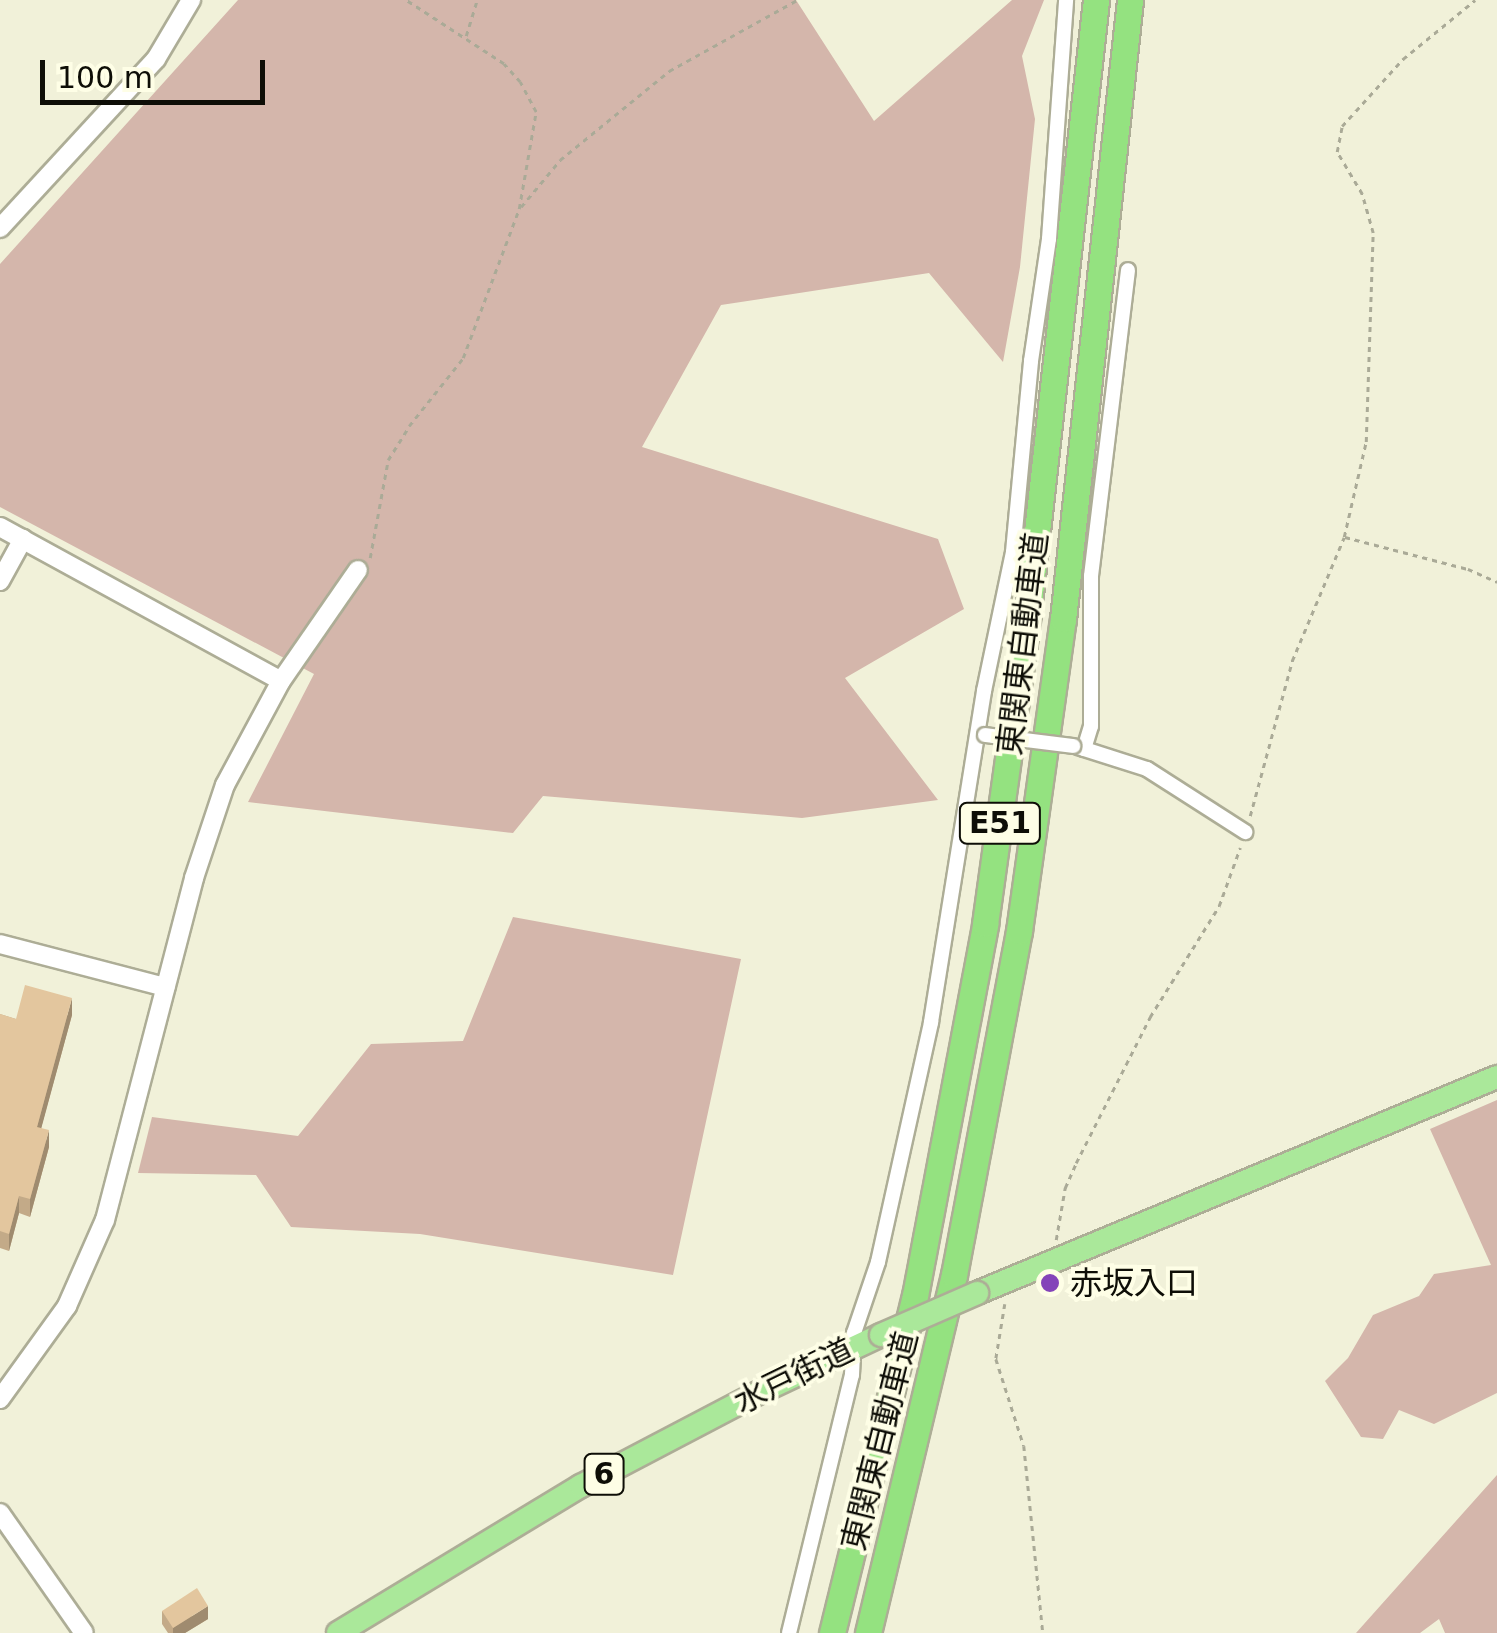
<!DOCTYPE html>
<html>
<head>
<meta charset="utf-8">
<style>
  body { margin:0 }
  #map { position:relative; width:1497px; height:1633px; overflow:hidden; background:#f1f1d9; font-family:"DejaVu Sans","Noto Sans JP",sans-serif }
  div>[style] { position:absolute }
  .green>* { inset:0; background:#d4b6ab }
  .path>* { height:2.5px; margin-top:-1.25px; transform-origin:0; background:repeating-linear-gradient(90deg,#aaaa97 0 5px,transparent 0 10px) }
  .roads { filter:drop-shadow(2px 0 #adad96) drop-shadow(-2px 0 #adad96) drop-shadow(0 2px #adad96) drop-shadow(0 -2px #adad96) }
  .minor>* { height:14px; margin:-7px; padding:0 7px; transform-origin:7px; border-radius:7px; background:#fff }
  .tertiary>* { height:18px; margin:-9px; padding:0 9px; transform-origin:9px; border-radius:9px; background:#fff }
  .trunk>* { height:22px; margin:-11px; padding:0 11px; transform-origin:11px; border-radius:11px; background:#aae89a }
  .motorway>* { height:25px; margin:-12.5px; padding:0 12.5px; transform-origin:12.5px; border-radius:12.5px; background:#94e280 }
  .bridges { filter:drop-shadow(2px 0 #adad96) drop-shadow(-2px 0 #adad96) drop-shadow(0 2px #adad96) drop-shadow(0 -2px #adad96) }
  .minor-bridge>* { height:14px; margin:-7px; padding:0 7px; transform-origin:7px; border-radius:7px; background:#fff }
  .trunk-bridge>* { height:22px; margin:-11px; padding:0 11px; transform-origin:11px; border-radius:11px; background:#aae89a }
  .wall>* { inset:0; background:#c3aa88 }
  .shaded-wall>* { inset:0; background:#9f8b6f }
  .building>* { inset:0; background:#e3c69e }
  .dots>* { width:28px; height:28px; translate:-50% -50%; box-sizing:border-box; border:5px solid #fefee6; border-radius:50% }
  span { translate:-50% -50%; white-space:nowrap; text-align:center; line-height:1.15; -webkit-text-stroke:8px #fefee6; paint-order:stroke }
  .shield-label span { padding:2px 8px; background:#fefee6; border:2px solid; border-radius:8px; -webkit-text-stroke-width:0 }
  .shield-label { font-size:30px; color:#0e0e07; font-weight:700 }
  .street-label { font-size:32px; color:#0e0e07 }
  .poi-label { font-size:32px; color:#0e0e07 }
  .left { translate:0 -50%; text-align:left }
  .scale { position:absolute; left:40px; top:60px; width:225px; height:45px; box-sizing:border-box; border:5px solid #0e0e07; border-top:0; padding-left:12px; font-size:30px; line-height:35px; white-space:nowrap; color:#0e0e07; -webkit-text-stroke:8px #fefee6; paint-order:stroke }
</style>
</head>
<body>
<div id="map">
  <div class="green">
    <div style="clip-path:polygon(238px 0,796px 0,874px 121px,1012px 0,1044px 0,1022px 56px,1035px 119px,1020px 267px,1003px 362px,929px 273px,721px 305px,642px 447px,938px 539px,964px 609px,845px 678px,938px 800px,802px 818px,543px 796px,513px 833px,248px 802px,314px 674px,0 507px,0 264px)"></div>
    <div style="clip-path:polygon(513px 917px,741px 959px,673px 1275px,420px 1234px,291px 1227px,256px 1175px,138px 1173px,152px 1117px,298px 1136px,371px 1044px,463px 1041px)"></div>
    <div style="clip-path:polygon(1497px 1100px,1497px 1393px,1434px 1424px,1399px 1410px,1383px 1439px,1361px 1437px,1325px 1381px,1348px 1358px,1373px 1315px,1419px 1296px,1434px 1274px,1491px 1265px,1430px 1129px)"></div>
    <div style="clip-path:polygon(1497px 1475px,1497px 1633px,1445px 1633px,1439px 1619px,1420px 1633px,1356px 1633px)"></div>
  </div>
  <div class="path">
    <div style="left:466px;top:36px;width:38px;rotate:-73deg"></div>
    <div style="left:521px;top:207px;width:61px;rotate:-50.3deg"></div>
    <div style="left:560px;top:160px;width:141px;rotate:-39.2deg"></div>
    <div style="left:669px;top:71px;width:146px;rotate:-29deg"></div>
    <div style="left:1345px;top:537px;width:127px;rotate:14.6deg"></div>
    <div style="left:1468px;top:569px;width:32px;rotate:24deg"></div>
    <div style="left:370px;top:558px;width:100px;rotate:-79.6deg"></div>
    <div style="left:388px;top:460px;width:40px;rotate:-58deg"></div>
    <div style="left:409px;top:426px;width:87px;rotate:-51.5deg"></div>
    <div style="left:463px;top:358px;width:159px;rotate:-69.4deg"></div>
    <div style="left:519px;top:209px;width:98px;rotate:-80.1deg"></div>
    <div style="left:536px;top:112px;width:34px;rotate:-118deg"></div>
    <div style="left:520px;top:82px;width:24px;rotate:-132deg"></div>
    <div style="left:504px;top:64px;width:117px;rotate:-146.9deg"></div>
    <div style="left:1250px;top:816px;width:161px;rotate:-74.8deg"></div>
    <div style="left:1292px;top:661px;width:134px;rotate:-67.2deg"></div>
    <div style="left:1344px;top:537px;width:98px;rotate:-77deg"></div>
    <div style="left:1366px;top:442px;width:209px;rotate:-88.1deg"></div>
    <div style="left:1373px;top:233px;width:41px;rotate:-105.8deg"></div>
    <div style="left:1362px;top:194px;width:49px;rotate:-120.8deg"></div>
    <div style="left:1337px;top:152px;width:26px;rotate:-79deg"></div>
    <div style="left:1342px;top:126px;width:91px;rotate:-47.7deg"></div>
    <div style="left:1403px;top:59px;width:93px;rotate:-39.3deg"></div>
    <div style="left:1056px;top:1240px;width:53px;rotate:-80.2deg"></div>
    <div style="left:1065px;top:1188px;width:27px;rotate:-66deg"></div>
    <div style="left:1076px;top:1163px;width:164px;rotate:-63.1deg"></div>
    <div style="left:1150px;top:1017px;width:131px;rotate:-58.1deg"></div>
    <div style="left:1219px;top:906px;width:62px;rotate:-70.1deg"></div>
    <div style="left:1005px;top:1304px;width:56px;rotate:99.3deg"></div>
    <div style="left:996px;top:1359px;width:91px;rotate:72.2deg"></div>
    <div style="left:1024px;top:1446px;width:188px;rotate:84.2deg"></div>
  </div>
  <div class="roads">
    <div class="minor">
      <div style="left:1078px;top:747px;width:72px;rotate:17.7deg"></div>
      <div style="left:1147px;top:769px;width:117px;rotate:32.7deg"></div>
      <div style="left:1084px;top:749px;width:24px;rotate:-73deg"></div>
      <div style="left:1091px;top:726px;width:150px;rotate:-90deg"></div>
      <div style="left:1091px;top:576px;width:308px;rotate:-83.1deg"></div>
      <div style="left:789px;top:1633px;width:266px;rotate:-76.3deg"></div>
      <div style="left:852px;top:1375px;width:42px;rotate:-87.3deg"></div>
      <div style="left:854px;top:1333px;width:75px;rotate:-71.3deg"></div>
      <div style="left:878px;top:1262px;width:246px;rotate:-77.5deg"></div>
      <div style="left:931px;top:1022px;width:335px;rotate:-80.9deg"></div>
      <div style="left:984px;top:691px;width:142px;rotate:-78.2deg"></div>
      <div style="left:1013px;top:552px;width:192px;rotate:-84.6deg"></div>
      <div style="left:1031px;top:361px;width:123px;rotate:-81.6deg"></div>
      <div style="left:1049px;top:239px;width:240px;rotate:-85.9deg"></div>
    </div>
    <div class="tertiary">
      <div style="left:0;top:228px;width:230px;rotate:-47.3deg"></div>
      <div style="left:156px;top:59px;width:69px;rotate:-59.3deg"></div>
      <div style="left:0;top:527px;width:320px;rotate:28.7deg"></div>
      <div style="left:0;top:581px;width:48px;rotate:-61.3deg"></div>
      <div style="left:0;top:944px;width:171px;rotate:14.6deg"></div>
      <div style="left:0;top:1399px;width:115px;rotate:-54.2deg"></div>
      <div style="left:67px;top:1306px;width:94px;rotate:-66.2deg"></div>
      <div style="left:105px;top:1220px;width:353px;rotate:-75.4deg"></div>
      <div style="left:194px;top:878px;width:98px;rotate:-71.6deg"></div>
      <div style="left:225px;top:785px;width:118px;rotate:-61.7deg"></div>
      <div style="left:281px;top:681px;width:135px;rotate:-55.3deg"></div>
      <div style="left:0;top:1513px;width:146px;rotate:55deg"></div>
    </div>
    <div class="trunk">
      <div style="left:977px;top:1293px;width:563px;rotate:-22.56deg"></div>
      <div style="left:338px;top:1633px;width:284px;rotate:-31.2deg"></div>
      <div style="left:581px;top:1486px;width:202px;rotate:-27.7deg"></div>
      <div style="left:760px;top:1392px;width:134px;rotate:-25.2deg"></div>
    </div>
    <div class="motorway">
      <div style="left:832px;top:1633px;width:347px;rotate:-76.2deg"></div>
      <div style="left:915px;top:1296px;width:379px;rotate:-79.3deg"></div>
      <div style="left:985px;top:924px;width:314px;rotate:-82.1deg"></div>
      <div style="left:1028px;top:613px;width:617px;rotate:-83.67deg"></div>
      <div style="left:868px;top:1633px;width:368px;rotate:-76.5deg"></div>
      <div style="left:954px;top:1275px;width:350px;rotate:-79.3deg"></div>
      <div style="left:1019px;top:931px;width:315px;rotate:-82deg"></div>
      <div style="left:1063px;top:619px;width:623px;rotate:-83.82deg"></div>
    </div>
  </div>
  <div class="bridges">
    <div class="minor-bridge">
      <div style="left:985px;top:735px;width:89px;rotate:7.1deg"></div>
    </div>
    <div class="trunk-bridge">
      <div style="left:881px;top:1335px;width:105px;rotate:-23.6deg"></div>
    </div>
  </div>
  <div class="wall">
    <div style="clip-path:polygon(0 1014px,16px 1019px,72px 1015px,41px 1128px,49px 1147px,30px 1217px,19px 1213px,9px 1251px,0 1248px)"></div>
    <div style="clip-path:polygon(162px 1611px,208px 1619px,185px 1633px,168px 1633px,162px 1624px)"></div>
  </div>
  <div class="shaded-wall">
    <div style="clip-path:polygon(72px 998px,72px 1015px,37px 1144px,37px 1127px)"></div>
    <div style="clip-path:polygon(49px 1130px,49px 1147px,30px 1217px,30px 1199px)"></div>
    <div style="clip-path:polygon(19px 1196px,19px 1213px,9px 1251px,9px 1234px)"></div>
    <div style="clip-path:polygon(208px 1606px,208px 1619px,185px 1633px,173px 1633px,173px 1628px)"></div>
  </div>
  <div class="building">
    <div style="clip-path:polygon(25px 985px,72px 998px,37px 1127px,49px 1130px,30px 1199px,19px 1196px,9px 1234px,0 1231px,0 1014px,16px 1019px)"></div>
    <div style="clip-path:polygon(197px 1588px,208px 1606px,173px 1628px,162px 1611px)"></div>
  </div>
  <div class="dots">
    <div style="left:1050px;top:1283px;background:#8444b9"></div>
  </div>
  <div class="shield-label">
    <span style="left:1000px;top:823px">E51</span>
    <span style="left:604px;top:1474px">6</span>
  </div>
  <div class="street-label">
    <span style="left:1023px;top:644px;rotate:-83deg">東関東自動車道</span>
    <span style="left:794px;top:1376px;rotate:-26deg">水戸街道</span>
    <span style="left:880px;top:1441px;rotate:-76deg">東関東自動車道</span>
  </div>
  <div class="poi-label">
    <span class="left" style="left:1070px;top:1283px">赤坂入口</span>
  </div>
  <div class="scale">100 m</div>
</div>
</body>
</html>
